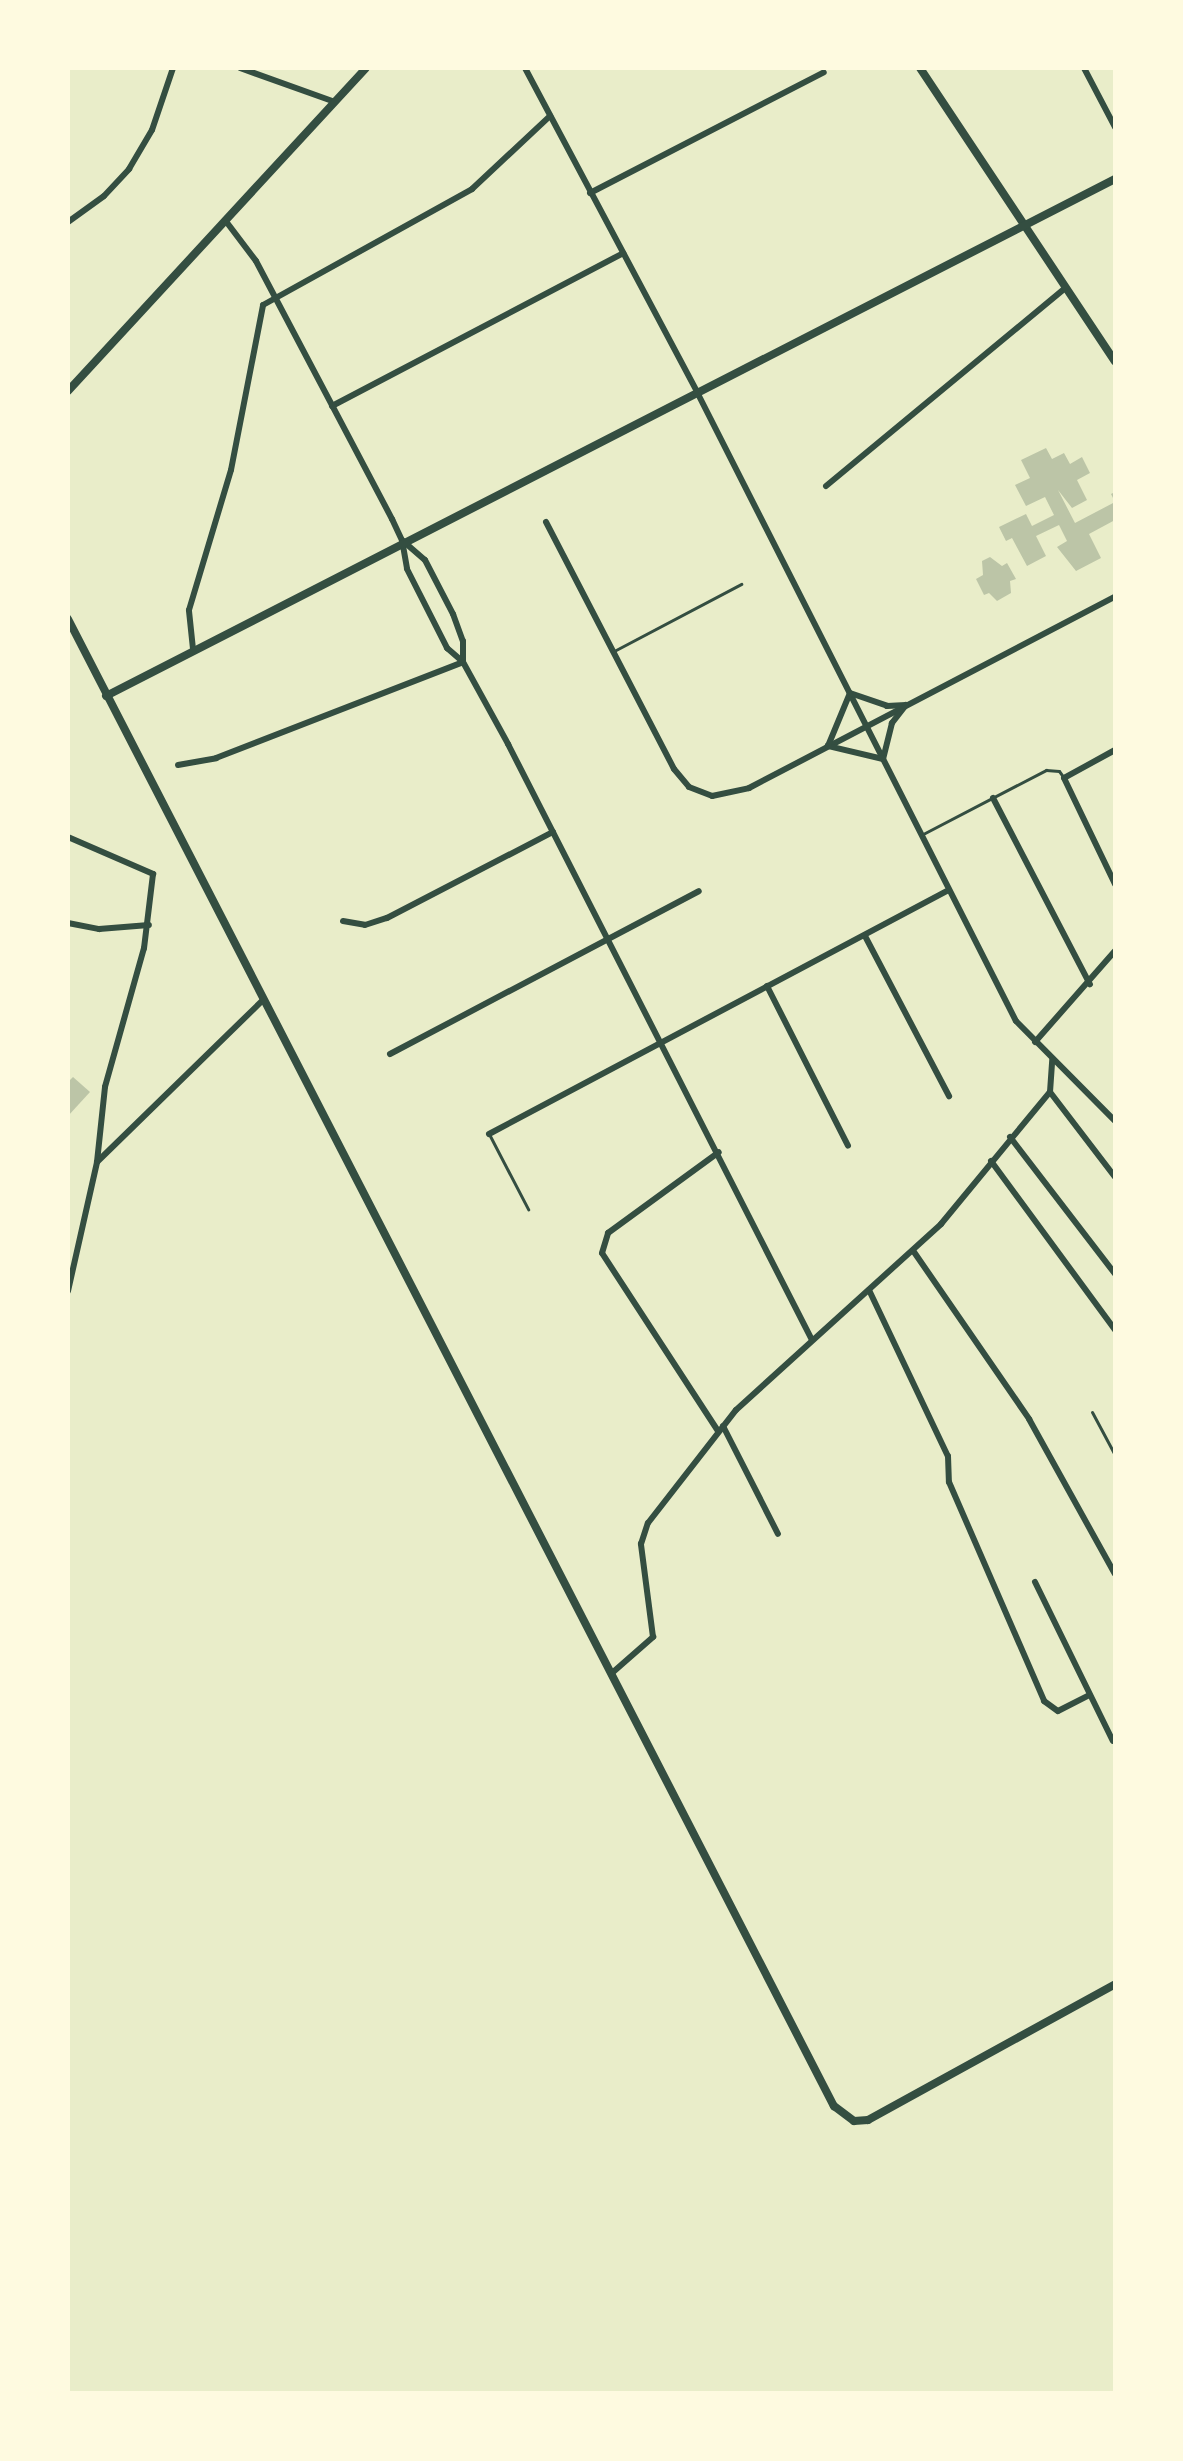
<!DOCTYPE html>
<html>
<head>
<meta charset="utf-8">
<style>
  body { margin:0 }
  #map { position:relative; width:1183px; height:2461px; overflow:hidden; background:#e9edc9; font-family:"DejaVu Sans",sans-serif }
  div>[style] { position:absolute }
  .building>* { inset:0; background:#bcc5a7 }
  .service>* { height:3px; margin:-1.5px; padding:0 1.5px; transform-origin:1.5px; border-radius:1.5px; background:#344e41 }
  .minor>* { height:6px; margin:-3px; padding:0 3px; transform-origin:3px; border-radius:3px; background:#344e41 }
  .tertiary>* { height:8px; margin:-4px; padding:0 4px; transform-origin:4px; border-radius:4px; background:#344e41 }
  span { translate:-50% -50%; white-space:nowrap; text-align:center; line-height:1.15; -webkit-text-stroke:8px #fefae0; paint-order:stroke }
  .frame { position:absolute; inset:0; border:70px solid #fefae0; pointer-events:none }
</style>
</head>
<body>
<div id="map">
  <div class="building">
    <div style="clip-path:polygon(1046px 448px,1052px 459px,1064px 453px,1070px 464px,1082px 457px,1090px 473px,1077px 480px,1087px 500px,1072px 508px,1058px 490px,1075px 523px,1115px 502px,1111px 494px,1115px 492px,1115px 520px,1089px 534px,1101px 558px,1076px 571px,1057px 547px,1067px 541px,1059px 525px,1036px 536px,1046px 556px,1027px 566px,1012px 538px,1006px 541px,999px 527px,1026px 514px,1032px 526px,1054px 515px,1045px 497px,1026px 506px,1015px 485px,1030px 478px,1021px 460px)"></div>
    <div style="clip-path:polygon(990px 557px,1002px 566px,1007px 563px,1016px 579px,1010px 581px,1011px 593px,997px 601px,989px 593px,984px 595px,976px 579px,983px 575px,982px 561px)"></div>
    <div style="clip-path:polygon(73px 1077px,90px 1092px,68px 1116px,68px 1082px)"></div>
  </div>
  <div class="service">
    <div style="left:614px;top:651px;width:144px;rotate:-27.8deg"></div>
    <div style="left:923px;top:834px;width:139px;rotate:-27.5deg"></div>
    <div style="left:1046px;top:770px;width:13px;rotate:4deg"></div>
    <div style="left:1059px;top:771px;width:9px;rotate:54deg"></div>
    <div style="left:489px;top:1134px;width:85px;rotate:62.5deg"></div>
    <div style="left:1092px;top:1412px;width:49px;rotate:61.9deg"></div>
  </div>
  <div class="minor">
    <div style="left:240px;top:68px;width:101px;rotate:19.7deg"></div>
    <div style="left:525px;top:68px;width:367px;rotate:62deg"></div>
    <div style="left:697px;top:392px;width:705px;rotate:63.11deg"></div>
    <div style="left:1016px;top:1021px;width:141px;rotate:45.3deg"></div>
    <div style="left:1084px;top:68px;width:67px;rotate:62.3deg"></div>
    <div style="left:590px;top:193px;width:263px;rotate:-27.3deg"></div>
    <div style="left:225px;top:220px;width:51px;rotate:52.9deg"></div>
    <div style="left:256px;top:261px;width:292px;rotate:62.2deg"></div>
    <div style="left:392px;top:519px;width:23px;rotate:65deg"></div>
    <div style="left:402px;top:540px;width:29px;rotate:80deg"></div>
    <div style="left:407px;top:569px;width:89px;rotate:63.1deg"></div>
    <div style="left:447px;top:648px;width:21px;rotate:41deg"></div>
    <div style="left:463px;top:662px;width:94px;rotate:61.2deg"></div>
    <div style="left:508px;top:744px;width:669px;rotate:62.98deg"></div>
    <div style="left:68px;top:222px;width:44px;rotate:-35.8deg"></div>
    <div style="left:104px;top:196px;width:37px;rotate:-47deg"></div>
    <div style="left:129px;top:169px;width:45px;rotate:-59.5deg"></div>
    <div style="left:152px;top:130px;width:65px;rotate:-71.3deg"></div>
    <div style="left:332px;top:406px;width:329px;rotate:-27.7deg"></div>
    <div style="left:826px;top:486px;width:310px;rotate:-39.6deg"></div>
    <div style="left:546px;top:522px;width:278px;rotate:62.6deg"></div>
    <div style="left:674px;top:769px;width:23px;rotate:50deg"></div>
    <div style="left:689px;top:787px;width:25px;rotate:21deg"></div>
    <div style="left:712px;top:796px;width:38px;rotate:-12deg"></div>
    <div style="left:749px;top:788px;width:413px;rotate:-27.6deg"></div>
    <div style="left:403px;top:541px;width:29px;rotate:41deg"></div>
    <div style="left:425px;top:560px;width:61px;rotate:62.6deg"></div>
    <div style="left:453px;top:614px;width:29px;rotate:70deg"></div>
    <div style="left:463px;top:641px;width:21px;rotate:90deg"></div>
    <div style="left:193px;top:649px;width:39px;rotate:-96deg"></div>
    <div style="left:189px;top:610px;width:146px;rotate:-73.3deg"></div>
    <div style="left:231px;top:470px;width:168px;rotate:-79deg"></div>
    <div style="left:263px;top:305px;width:239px;rotate:-29deg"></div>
    <div style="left:472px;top:189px;width:107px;rotate:-43.1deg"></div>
    <div style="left:850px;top:693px;width:39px;rotate:19deg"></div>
    <div style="left:887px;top:706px;width:19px;rotate:-3deg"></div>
    <div style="left:906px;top:705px;width:23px;rotate:128deg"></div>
    <div style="left:892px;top:723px;width:37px;rotate:104deg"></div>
    <div style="left:883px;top:759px;width:57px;rotate:-166.7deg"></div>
    <div style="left:828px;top:746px;width:57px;rotate:-67.5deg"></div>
    <div style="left:1115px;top:750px;width:58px;rotate:151.2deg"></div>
    <div style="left:1064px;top:778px;width:118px;rotate:64.3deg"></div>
    <div style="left:178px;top:765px;width:39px;rotate:-10deg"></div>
    <div style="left:216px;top:758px;width:265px;rotate:-21.2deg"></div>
    <div style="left:993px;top:798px;width:210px;rotate:62.5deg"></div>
    <div style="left:68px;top:837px;width:93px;rotate:23.5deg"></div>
    <div style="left:153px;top:874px;width:75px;rotate:96.9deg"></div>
    <div style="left:144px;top:948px;width:144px;rotate:105.7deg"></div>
    <div style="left:105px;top:1087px;width:75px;rotate:96.1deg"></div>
    <div style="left:97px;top:1162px;width:232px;rotate:-44.3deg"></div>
    <div style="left:343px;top:921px;width:22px;rotate:10deg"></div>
    <div style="left:365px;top:925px;width:23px;rotate:-18deg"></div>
    <div style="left:387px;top:918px;width:187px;rotate:-27.4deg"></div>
    <div style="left:68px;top:923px;width:32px;rotate:11deg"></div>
    <div style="left:99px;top:929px;width:50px;rotate:-4.6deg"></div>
    <div style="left:865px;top:936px;width:181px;rotate:62.3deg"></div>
    <div style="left:767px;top:986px;width:179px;rotate:63.1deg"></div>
    <div style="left:1035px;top:1042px;width:121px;rotate:-48.7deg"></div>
    <div style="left:390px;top:1054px;width:349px;rotate:-27.8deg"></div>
    <div style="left:1050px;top:1092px;width:107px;rotate:52.6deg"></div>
    <div style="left:489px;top:1134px;width:518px;rotate:-27.95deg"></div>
    <div style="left:1010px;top:1137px;width:173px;rotate:52.5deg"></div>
    <div style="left:991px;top:1161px;width:210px;rotate:53.7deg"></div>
    <div style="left:914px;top:1252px;width:203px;rotate:55.4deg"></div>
    <div style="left:1029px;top:1419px;width:177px;rotate:61deg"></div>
    <div style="left:869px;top:1290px;width:184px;rotate:64.6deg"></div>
    <div style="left:948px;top:1456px;width:26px;rotate:88deg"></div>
    <div style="left:949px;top:1482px;width:239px;rotate:66.5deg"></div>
    <div style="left:1044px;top:1701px;width:17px;rotate:36deg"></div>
    <div style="left:1058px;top:1711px;width:35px;rotate:-27deg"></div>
    <div style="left:68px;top:1291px;width:132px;rotate:-77.3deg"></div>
    <div style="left:723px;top:1426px;width:121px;rotate:63deg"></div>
    <div style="left:718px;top:1431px;width:212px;rotate:-123.1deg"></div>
    <div style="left:602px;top:1253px;width:21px;rotate:-73deg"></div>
    <div style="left:608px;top:1233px;width:137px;rotate:-36.1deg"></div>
    <div style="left:1035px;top:1582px;width:177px;rotate:63.9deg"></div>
    <div style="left:612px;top:1673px;width:55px;rotate:-41.3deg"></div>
    <div style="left:653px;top:1637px;width:94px;rotate:-97.4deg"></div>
    <div style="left:641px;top:1544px;width:22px;rotate:-72deg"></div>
    <div style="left:648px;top:1523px;width:143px;rotate:-52.1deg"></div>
    <div style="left:736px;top:1410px;width:277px;rotate:-42.2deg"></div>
    <div style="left:941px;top:1224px;width:171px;rotate:-50.5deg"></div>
    <div style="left:1050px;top:1092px;width:32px;rotate:-86deg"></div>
  </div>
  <div class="tertiary">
    <div style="left:920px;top:68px;width:352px;rotate:56.4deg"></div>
    <div style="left:68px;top:391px;width:439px;rotate:-47.3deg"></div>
    <div style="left:68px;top:619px;width:1673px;rotate:62.75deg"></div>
    <div style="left:834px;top:2106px;width:25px;rotate:37deg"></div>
    <div style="left:854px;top:2121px;width:14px;rotate:-4deg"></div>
    <div style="left:868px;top:2120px;width:282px;rotate:-28.8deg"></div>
    <div style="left:106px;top:696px;width:1134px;rotate:-27.13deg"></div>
  </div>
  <div class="frame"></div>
</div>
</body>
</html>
